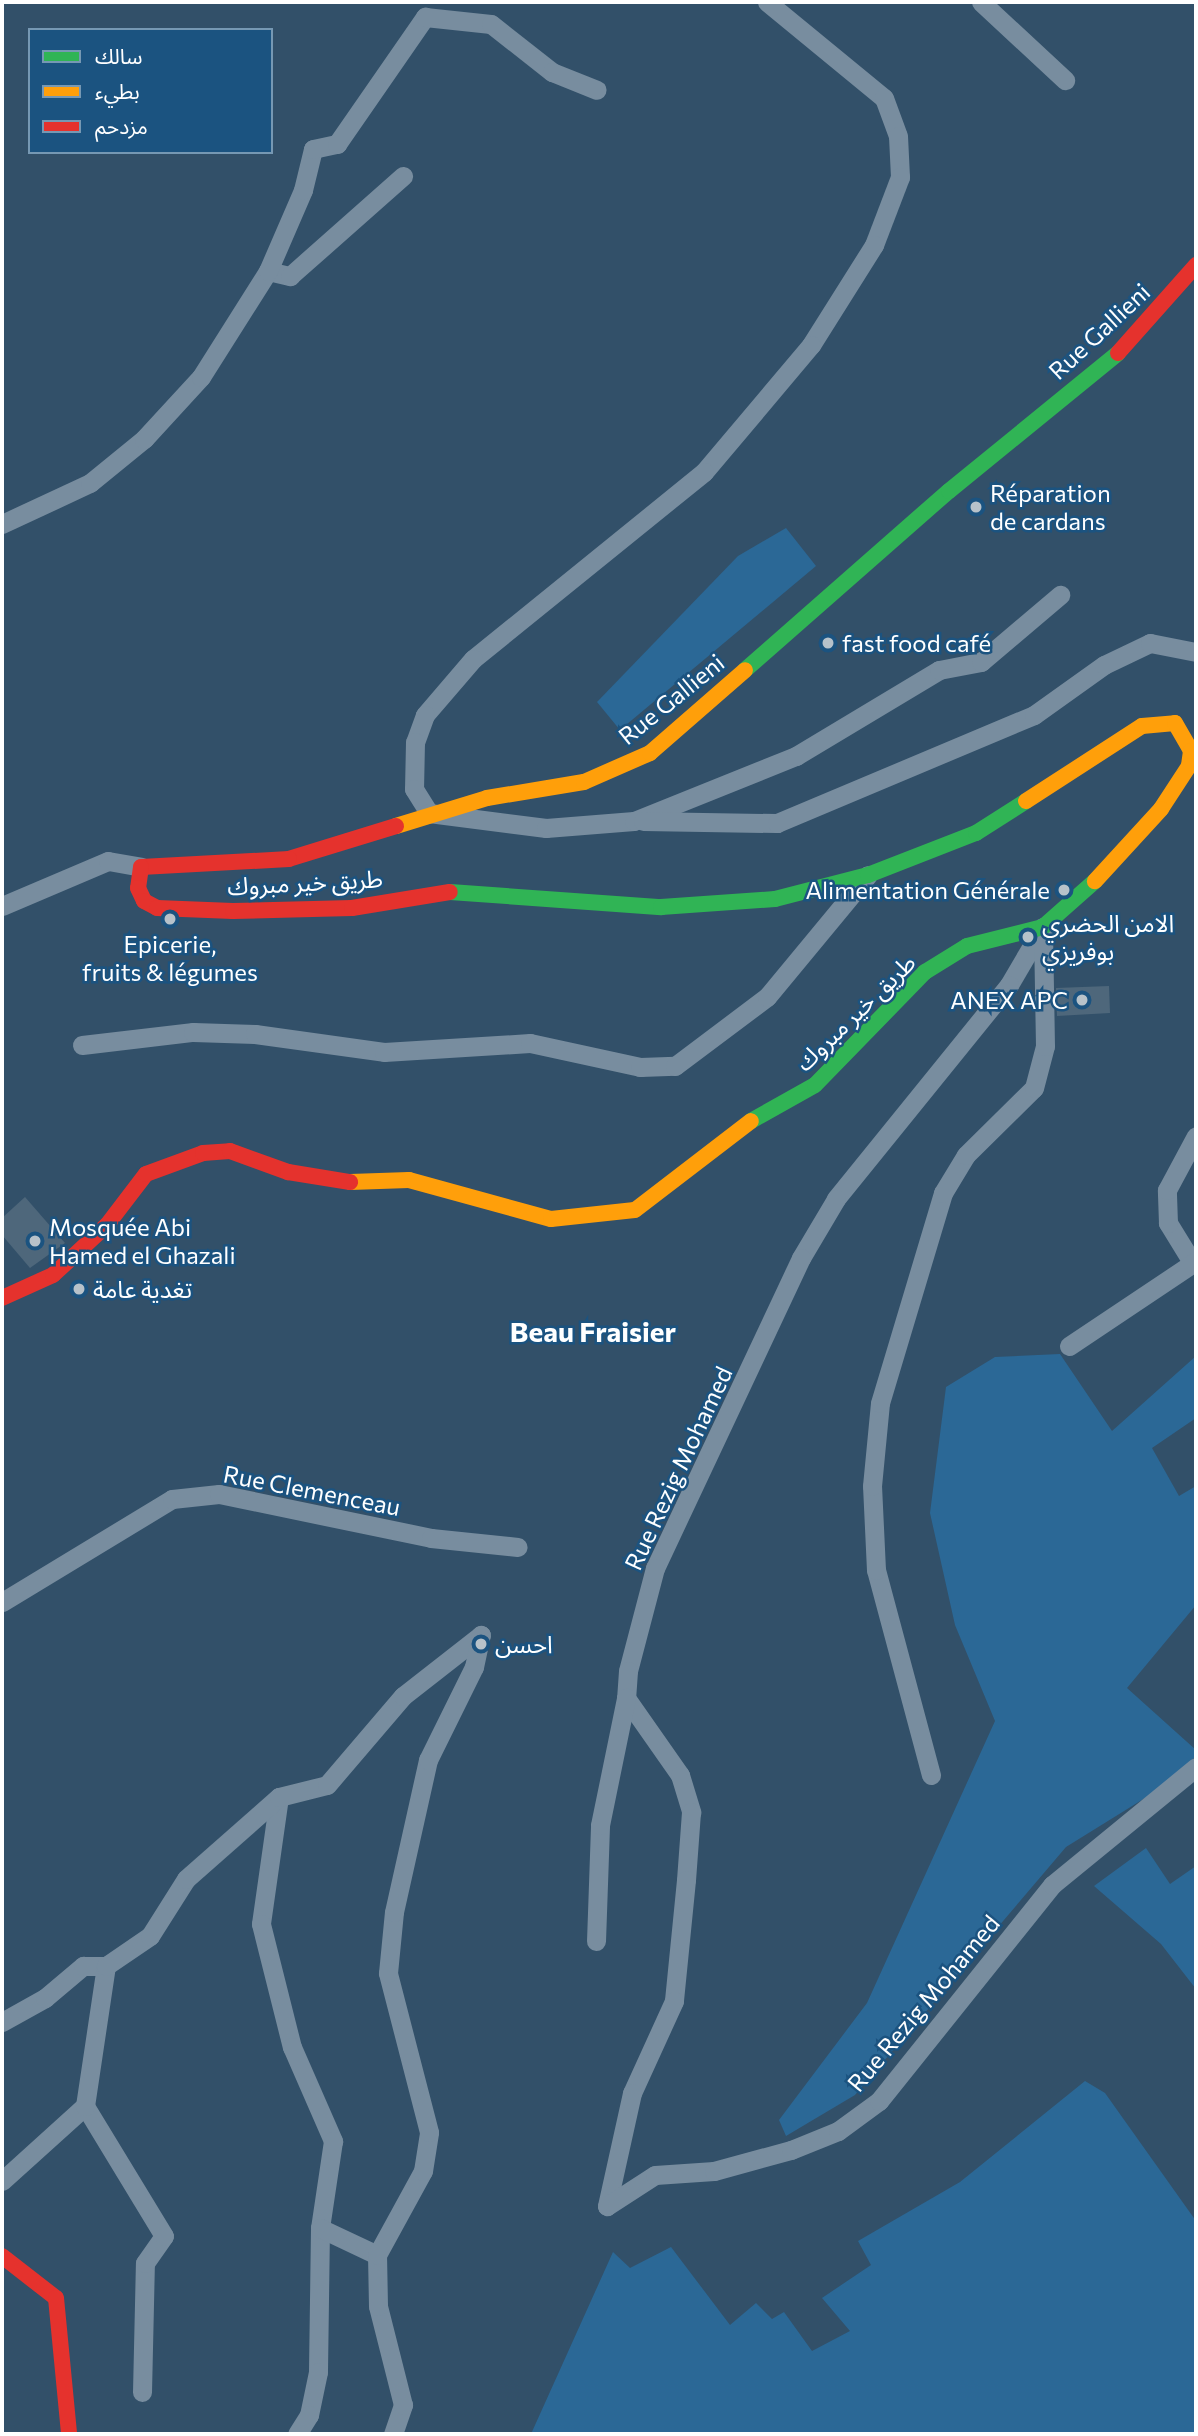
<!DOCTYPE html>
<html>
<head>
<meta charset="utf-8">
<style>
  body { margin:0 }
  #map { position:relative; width:1198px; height:2436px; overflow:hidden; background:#325069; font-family:Commissioner,"Noto Sans Arabic",sans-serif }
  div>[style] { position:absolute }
  .green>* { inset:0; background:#2b6896 }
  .building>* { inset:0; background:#4e677b }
  .street>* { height:19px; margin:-9.5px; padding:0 9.5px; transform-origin:9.5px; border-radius:9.5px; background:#788d9f }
  .fast>* { height:16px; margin:-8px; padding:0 8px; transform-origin:8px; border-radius:8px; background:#30b455 }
  .slow>* { height:16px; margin:-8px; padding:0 8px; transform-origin:8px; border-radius:8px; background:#ff9f0a }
  .jam>* { height:16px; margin:-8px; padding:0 8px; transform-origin:8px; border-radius:8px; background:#e5322d }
  .dots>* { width:19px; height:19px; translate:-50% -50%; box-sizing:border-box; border:4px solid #1b5380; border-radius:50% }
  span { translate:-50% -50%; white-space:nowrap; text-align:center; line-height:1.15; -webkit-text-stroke:5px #1b5380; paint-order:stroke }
  .street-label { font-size:24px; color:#fff }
  .poi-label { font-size:24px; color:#fff }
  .left { translate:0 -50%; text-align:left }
  .right { translate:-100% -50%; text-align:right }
  .quarter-label { font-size:28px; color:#fff; font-weight:700 }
  .frame { position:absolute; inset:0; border:4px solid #fff; pointer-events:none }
  .legend { position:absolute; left:28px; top:28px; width:245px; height:126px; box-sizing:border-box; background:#1b5380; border:2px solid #7698b3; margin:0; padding:9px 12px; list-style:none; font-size:21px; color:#fff }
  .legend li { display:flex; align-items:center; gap:14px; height:35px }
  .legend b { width:35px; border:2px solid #7698b3 }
</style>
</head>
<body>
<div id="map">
  <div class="green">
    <div style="clip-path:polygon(786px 528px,816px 566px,620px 730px,597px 702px,738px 556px)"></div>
    <div style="clip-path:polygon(1060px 1354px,1112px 1431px,1196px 1356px,1196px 1418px,1152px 1448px,1179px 1496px,1196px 1486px,1196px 1605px,1127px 1688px,1196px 1750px,1196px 1756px,1166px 1785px,1066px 1847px,855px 2095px,786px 2136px,779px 2120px,867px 2003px,995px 1721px,955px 1625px,930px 1513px,946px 1387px,995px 1357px)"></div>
    <div style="clip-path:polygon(1146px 1848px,1170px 1884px,1196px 1866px,1196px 1989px,1161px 1944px,1094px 1886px)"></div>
    <div style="clip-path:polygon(1085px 2081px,1105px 2093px,1196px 2221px,1196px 2434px,531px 2434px,613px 2252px,630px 2268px,671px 2247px,730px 2325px,756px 2303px,772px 2319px,784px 2312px,812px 2351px,850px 2331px,822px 2298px,871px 2265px,858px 2241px,960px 2182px)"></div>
  </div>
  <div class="building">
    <div style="clip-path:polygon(1109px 986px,1110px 1013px,1057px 1016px,1056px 988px)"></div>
    <div style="clip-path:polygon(25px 1197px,65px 1243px,30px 1268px,2px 1235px,2px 1218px)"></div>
  </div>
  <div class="street">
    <div style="left:767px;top:2px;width:151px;rotate:39.4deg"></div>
    <div style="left:884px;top:98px;width:40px;rotate:69.8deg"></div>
    <div style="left:898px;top:136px;width:41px;rotate:87.2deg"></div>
    <div style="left:900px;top:177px;width:73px;rotate:110.9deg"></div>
    <div style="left:874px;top:245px;width:118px;rotate:122.2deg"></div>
    <div style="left:811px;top:345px;width:166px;rotate:130.1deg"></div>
    <div style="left:704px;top:472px;width:297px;rotate:141deg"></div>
    <div style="left:473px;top:659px;width:74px;rotate:130.6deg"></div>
    <div style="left:425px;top:715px;width:29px;rotate:110deg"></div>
    <div style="left:415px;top:742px;width:47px;rotate:91.2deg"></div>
    <div style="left:414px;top:789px;width:28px;rotate:58deg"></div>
    <div style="left:429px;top:813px;width:118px;rotate:7.3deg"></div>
    <div style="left:546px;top:828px;width:88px;rotate:-4.5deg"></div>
    <div style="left:634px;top:821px;width:175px;rotate:-21.9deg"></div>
    <div style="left:796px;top:756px;width:167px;rotate:-31deg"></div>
    <div style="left:939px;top:670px;width:43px;rotate:-10.8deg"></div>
    <div style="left:981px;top:662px;width:104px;rotate:-40.3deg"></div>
    <div style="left:981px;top:2px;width:115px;rotate:42.9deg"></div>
    <div style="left:268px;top:271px;width:23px;rotate:13deg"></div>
    <div style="left:290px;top:276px;width:151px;rotate:-41.5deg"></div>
    <div style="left:2px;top:524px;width:97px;rotate:-25deg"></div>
    <div style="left:90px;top:483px;width:70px;rotate:-39.2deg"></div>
    <div style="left:144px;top:439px;width:84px;rotate:-47.4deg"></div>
    <div style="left:201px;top:377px;width:125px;rotate:-57.7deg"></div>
    <div style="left:268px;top:271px;width:88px;rotate:-66.6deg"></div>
    <div style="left:303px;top:190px;width:42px;rotate:-76.3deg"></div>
    <div style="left:313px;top:149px;width:25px;rotate:-12deg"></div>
    <div style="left:337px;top:144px;width:155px;rotate:-55.3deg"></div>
    <div style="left:425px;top:17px;width:66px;rotate:6.1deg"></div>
    <div style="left:491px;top:24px;width:78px;rotate:38.2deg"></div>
    <div style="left:552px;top:72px;width:48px;rotate:21.8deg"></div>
    <div style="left:643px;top:821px;width:134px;rotate:0.9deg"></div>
    <div style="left:777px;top:823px;width:279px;rotate:-22.8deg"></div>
    <div style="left:1034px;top:715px;width:86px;rotate:-35.5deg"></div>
    <div style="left:1104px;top:665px;width:51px;rotate:-25.6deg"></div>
    <div style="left:1150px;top:643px;width:47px;rotate:11.1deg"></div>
    <div style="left:2px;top:906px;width:115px;rotate:-23deg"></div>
    <div style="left:108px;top:861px;width:34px;rotate:10deg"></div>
    <div style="left:1043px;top:927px;width:67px;rotate:120.4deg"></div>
    <div style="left:1009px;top:985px;width:275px;rotate:129deg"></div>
    <div style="left:836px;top:1199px;width:69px;rotate:120.7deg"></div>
    <div style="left:801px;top:1258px;width:343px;rotate:115.2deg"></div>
    <div style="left:655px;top:1568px;width:106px;rotate:104.7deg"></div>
    <div style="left:628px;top:1671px;width:27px;rotate:94deg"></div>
    <div style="left:626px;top:1698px;width:94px;rotate:55deg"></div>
    <div style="left:680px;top:1775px;width:39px;rotate:73deg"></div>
    <div style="left:691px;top:1812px;width:68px;rotate:94.2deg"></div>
    <div style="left:686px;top:1880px;width:122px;rotate:95.7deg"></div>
    <div style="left:674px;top:2001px;width:101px;rotate:114.5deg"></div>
    <div style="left:632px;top:2093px;width:116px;rotate:102.5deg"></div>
    <div style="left:607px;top:2206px;width:57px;rotate:-32.9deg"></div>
    <div style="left:655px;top:2175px;width:59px;rotate:-3.9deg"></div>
    <div style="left:714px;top:2171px;width:80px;rotate:-15.3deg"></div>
    <div style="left:791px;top:2150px;width:51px;rotate:-22deg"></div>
    <div style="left:838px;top:2131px;width:51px;rotate:-36.2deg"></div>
    <div style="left:879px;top:2101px;width:277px;rotate:-51.3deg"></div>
    <div style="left:1052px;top:1885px;width:186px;rotate:-39.3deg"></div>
    <div style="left:82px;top:1045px;width:112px;rotate:-6.7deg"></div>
    <div style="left:193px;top:1032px;width:62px;rotate:1.8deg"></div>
    <div style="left:255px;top:1034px;width:130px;rotate:7.9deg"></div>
    <div style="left:384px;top:1052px;width:146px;rotate:-3.5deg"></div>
    <div style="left:530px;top:1043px;width:113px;rotate:12.3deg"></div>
    <div style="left:640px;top:1067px;width:35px;rotate:-2deg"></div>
    <div style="left:675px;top:1066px;width:115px;rotate:-36.9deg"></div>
    <div style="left:767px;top:997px;width:158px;rotate:-50.4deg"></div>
    <div style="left:1192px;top:1262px;width:46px;rotate:-121.6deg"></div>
    <div style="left:1168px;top:1223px;width:33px;rotate:-92deg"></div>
    <div style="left:1167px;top:1190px;width:61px;rotate:-61.8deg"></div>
    <div style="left:1069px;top:1346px;width:153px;rotate:-33.8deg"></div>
    <div style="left:2px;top:1602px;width:199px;rotate:-31.2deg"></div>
    <div style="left:172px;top:1499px;width:47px;rotate:-6.1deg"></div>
    <div style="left:219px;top:1494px;width:217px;rotate:11.7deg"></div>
    <div style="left:431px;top:1538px;width:87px;rotate:5.9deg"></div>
    <div style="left:931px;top:1775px;width:212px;rotate:-105deg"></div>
    <div style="left:876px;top:1570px;width:84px;rotate:-92.7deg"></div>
    <div style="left:872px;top:1486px;width:83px;rotate:-84.5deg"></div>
    <div style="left:880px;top:1403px;width:219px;rotate:-73.3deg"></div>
    <div style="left:943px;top:1193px;width:44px;rotate:-58.8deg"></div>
    <div style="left:966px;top:1155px;width:95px;rotate:-44.6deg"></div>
    <div style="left:1034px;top:1088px;width:43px;rotate:-75.3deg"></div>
    <div style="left:1045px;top:1046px;width:118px;rotate:-91deg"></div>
    <div style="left:279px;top:1797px;width:128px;rotate:98.1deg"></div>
    <div style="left:261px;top:1924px;width:127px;rotate:75.9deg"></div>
    <div style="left:292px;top:2047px;width:103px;rotate:66.4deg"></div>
    <div style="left:333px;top:2141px;width:88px;rotate:98.5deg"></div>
    <div style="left:320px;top:2228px;width:144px;rotate:90.8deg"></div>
    <div style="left:318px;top:2372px;width:44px;rotate:101.8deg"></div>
    <div style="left:309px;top:2415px;width:22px;rotate:122deg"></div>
    <div style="left:596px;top:1941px;width:116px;rotate:-88deg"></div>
    <div style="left:600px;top:1825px;width:130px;rotate:-78.4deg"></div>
    <div style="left:2px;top:2022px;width:49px;rotate:-29.2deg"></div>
    <div style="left:45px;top:1998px;width:50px;rotate:-40.1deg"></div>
    <div style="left:83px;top:1966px;width:23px"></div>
    <div style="left:2px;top:2181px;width:112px;rotate:-42.1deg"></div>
    <div style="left:320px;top:2228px;width:63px;rotate:25.3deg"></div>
    <div style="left:142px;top:2392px;width:129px;rotate:-88.7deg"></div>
    <div style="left:145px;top:2263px;width:33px;rotate:-55deg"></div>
    <div style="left:164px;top:2236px;width:152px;rotate:-121.3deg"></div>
    <div style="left:85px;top:2106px;width:142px;rotate:-81.5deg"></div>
    <div style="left:106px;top:1966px;width:53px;rotate:-34.3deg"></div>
    <div style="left:150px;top:1936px;width:67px;rotate:-57.7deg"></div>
    <div style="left:186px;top:1879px;width:124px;rotate:-41.4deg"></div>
    <div style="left:279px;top:1797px;width:49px;rotate:-14deg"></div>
    <div style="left:327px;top:1785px;width:117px;rotate:-49.5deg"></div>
    <div style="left:403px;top:1696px;width:99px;rotate:-38deg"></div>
    <div style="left:393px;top:2434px;width:31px;rotate:-71deg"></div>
    <div style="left:403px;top:2405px;width:102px;rotate:-104.2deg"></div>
    <div style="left:378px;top:2306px;width:51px;rotate:-91.1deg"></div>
    <div style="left:377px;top:2255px;width:96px;rotate:-61.3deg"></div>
    <div style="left:423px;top:2171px;width:39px;rotate:-81deg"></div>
    <div style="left:429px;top:2132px;width:164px;rotate:-104.5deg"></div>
    <div style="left:388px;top:1973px;width:61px;rotate:-84.4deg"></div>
    <div style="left:394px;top:1912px;width:156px;rotate:-77.4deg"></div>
    <div style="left:428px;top:1760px;width:104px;rotate:-63.7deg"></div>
    <div style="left:474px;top:1667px;width:33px;rotate:-78deg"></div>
  </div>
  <div class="fast">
    <div style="left:745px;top:670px;width:271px;rotate:-41.3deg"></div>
    <div style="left:949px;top:491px;width:218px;rotate:-39.2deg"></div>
    <div style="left:450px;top:892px;width:212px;rotate:4.1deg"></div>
    <div style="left:661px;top:907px;width:114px;rotate:-4deg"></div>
    <div style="left:775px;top:899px;width:96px;rotate:-14.5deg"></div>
    <div style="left:868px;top:875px;width:116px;rotate:-21.3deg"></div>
    <div style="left:976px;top:833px;width:59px;rotate:-32.6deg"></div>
    <div style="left:751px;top:1121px;width:73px;rotate:-29.4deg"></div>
    <div style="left:815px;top:1085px;width:158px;rotate:-45.8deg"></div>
    <div style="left:925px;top:972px;width:49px;rotate:-31.8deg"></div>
    <div style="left:967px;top:946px;width:78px;rotate:-14deg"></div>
    <div style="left:1043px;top:927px;width:69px;rotate:-41.5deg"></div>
  </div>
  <div class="slow">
    <div style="left:1026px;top:801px;width:138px;rotate:-32.9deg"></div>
    <div style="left:1142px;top:726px;width:33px;rotate:-5deg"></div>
    <div style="left:1175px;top:723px;width:32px;rotate:60deg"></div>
    <div style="left:1191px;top:751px;width:15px;rotate:98deg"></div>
    <div style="left:1189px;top:766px;width:51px;rotate:123.1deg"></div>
    <div style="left:1161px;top:809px;width:98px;rotate:132.5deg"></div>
    <div style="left:396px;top:826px;width:95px;rotate:-17.1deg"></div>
    <div style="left:487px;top:798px;width:98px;rotate:-9.4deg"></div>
    <div style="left:584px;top:782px;width:72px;rotate:-23.7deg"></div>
    <div style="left:650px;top:753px;width:126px;rotate:-41.1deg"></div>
    <div style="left:350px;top:1182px;width:59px;rotate:-1.9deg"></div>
    <div style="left:409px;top:1180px;width:147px;rotate:15.4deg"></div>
    <div style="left:551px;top:1219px;width:84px;rotate:-6.1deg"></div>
    <div style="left:635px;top:1210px;width:146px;rotate:-37.5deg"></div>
  </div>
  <div class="jam">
    <div style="left:1118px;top:353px;width:118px;rotate:-48.4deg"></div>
    <div style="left:396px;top:826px;width:112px;rotate:162.9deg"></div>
    <div style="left:289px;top:859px;width:148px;rotate:176.9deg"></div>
    <div style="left:141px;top:867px;width:21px;rotate:98deg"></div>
    <div style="left:138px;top:888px;width:14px;rotate:65deg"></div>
    <div style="left:144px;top:901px;width:15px;rotate:28deg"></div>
    <div style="left:157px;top:908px;width:76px;rotate:2.3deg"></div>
    <div style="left:233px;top:911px;width:119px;rotate:-1.4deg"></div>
    <div style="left:352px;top:908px;width:99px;rotate:-9.3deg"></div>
    <div style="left:2px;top:1298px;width:56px;rotate:-24.3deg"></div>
    <div style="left:53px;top:1275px;width:74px;rotate:-42.8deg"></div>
    <div style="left:107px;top:1225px;width:64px;rotate:-52.6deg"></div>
    <div style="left:146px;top:1174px;width:61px;rotate:-20.2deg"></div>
    <div style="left:203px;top:1153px;width:27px;rotate:-4deg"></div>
    <div style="left:230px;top:1151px;width:62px;rotate:19.9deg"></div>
    <div style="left:288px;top:1172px;width:63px;rotate:9.2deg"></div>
    <div style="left:2px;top:2256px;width:68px;rotate:37.9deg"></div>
    <div style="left:56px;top:2298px;width:137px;rotate:84.5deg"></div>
  </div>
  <div class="dots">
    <div style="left:976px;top:507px;background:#b7c2ca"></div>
    <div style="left:828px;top:643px;background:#b7c2ca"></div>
    <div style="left:1064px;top:890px;background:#b7c2ca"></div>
    <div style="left:170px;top:919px;background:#b7c2ca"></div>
    <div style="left:1028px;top:937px;background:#b7c2ca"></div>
    <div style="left:1082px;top:1000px;background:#b7c2ca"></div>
    <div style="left:35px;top:1241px;background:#b7c2ca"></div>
    <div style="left:79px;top:1289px;background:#b7c2ca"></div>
    <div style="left:481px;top:1644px;background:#b7c2ca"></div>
  </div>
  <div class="street-label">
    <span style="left:1099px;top:331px;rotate:-43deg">Rue Gallieni</span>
    <span style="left:671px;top:699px;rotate:-39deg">Rue Gallieni</span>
    <span style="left:305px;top:882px;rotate:-3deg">طريق خير مبروك</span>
    <span style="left:855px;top:1012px;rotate:-44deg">طريق خير مبروك</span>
    <span style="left:678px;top:1468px;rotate:-65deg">Rue Rezig Mohamed</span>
    <span style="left:312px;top:1490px;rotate:11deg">Rue Clemenceau</span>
    <span style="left:923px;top:2003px;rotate:-50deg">Rue Rezig Mohamed</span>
  </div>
  <div class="poi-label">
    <span class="left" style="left:990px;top:507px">Réparation<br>de cardans</span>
    <span class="left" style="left:842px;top:643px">fast food café</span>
    <span class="right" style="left:1050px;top:890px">Alimentation Générale</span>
    <span class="left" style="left:1042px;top:937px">الامن الحضري<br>بوفريزي</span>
    <span style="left:170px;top:958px">Epicerie,<br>fruits &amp; légumes</span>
    <span class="right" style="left:1068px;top:1000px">ANEX APC</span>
    <span class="left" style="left:49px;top:1241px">Mosquée Abi<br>Hamed el Ghazali</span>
    <span class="left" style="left:93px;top:1289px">تغدية عامة</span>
    <span class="left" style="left:495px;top:1644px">احسن</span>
  </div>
  <div class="quarter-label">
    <span style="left:593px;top:1331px">Beau Fraisier</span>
  </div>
  <div class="frame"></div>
  <ul class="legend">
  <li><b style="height:9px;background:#30b455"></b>سالك</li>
  <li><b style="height:9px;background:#ff9f0a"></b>بطيء</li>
  <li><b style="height:9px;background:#e5322d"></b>مزدحم</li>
  </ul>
</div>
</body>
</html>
